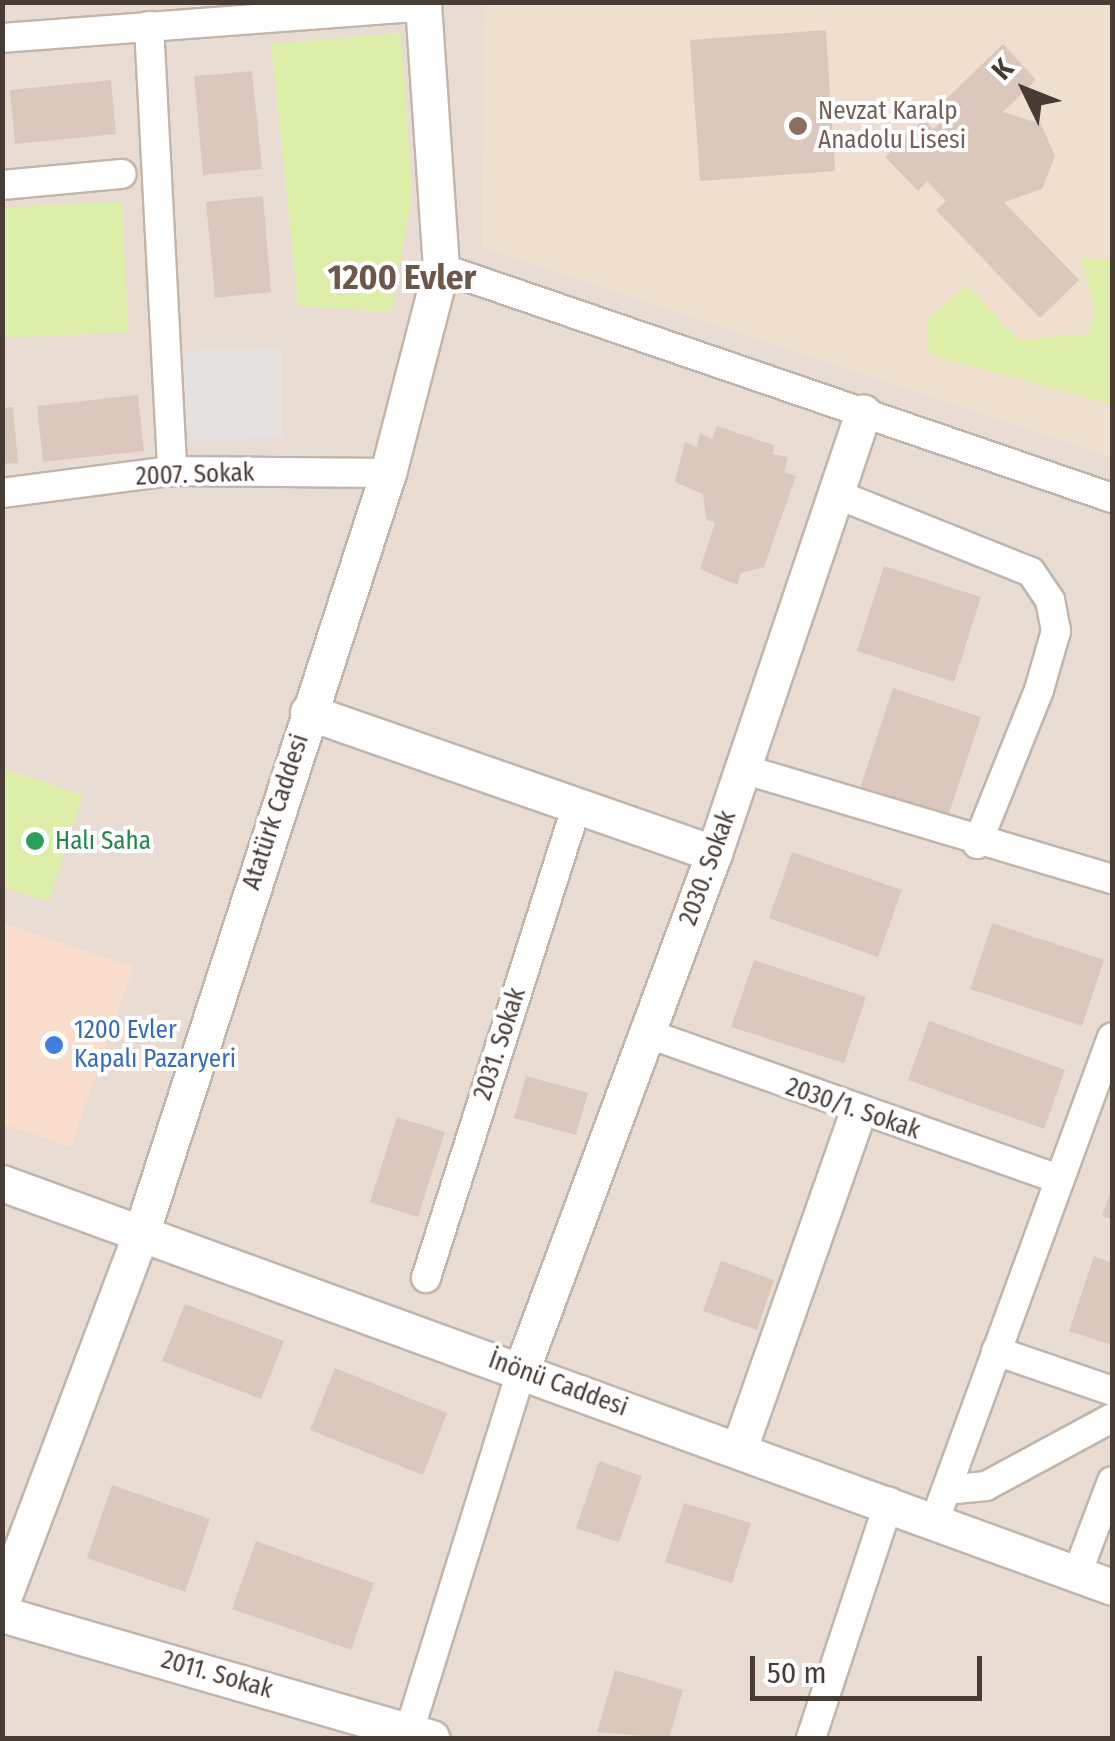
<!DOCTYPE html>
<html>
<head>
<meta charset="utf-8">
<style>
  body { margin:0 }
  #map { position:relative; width:1115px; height:1741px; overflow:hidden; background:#f5ede5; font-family:"Fira Sans Condensed",sans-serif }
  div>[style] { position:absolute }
  .residential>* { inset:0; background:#e9ddd3 }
  .commercial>* { inset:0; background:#f9dece }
  .education>* { inset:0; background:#efdfce }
  .green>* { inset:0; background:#ddeea9 }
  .parking>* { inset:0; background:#e5e1de }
  .building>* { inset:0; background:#dbc8bc }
  .roads { filter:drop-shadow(2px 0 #c4b5aa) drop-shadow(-2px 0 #c4b5aa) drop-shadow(0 2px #c4b5aa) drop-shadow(0 -2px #c4b5aa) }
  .minor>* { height:28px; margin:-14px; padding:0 14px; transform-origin:14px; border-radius:14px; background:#fff }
  .tertiary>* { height:35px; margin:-17.5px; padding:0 17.5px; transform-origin:17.5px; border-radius:17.5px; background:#fff }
  .dots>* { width:28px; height:28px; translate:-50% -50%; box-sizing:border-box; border:5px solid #fff; border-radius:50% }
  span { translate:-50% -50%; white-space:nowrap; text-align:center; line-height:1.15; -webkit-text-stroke:8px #fff; paint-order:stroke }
  .education-label { font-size:25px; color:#785e54 }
  .left { translate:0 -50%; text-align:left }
  .street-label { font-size:25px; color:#483c34 }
  .leisure-label { font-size:25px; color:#27864d }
  .shop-label { font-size:25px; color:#366cbe }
  .district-label { font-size:35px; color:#6c574a; font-weight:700 }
  .frame { position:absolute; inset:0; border:5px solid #483c34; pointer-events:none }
  .north { position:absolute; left:975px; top:40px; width:100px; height:100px; -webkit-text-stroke:8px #fff; paint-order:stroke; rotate:313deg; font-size:28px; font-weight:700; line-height:40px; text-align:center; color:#483c34 }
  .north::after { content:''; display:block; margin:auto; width:35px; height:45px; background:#483c34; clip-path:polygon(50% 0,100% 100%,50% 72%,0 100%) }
  .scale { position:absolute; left:750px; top:1656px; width:232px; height:45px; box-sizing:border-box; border:5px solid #483c34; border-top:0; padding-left:12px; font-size:30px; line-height:35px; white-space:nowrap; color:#483c34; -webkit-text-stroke:8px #fff; paint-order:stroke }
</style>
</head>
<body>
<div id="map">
  <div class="residential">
    <div style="clip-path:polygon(3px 3px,1112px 3px,1112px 1738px,3px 1738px)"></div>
  </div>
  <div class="commercial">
    <div style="clip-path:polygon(3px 923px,133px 967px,71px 1147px,3px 1124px)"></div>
  </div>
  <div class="education">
    <div style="clip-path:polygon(1112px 3px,1112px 458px,482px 248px,484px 4px)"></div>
  </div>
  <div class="green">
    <div style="clip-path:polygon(401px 33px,412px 195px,391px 312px,298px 306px,271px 44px)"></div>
    <div style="clip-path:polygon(122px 202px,128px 332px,3px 338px,3px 208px)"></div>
    <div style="clip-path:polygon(1081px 258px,1112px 260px,1112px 404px,929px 355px,927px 321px,966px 285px,1019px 340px,1089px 334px,1094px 307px)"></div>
    <div style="clip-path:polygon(3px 768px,83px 795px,48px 902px,3px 887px)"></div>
  </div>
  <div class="parking">
    <div style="clip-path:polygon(281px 348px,283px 438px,186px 440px,184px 351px)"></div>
  </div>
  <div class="building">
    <div style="clip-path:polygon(826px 30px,835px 171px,700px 181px,690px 40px)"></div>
    <div style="clip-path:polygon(1003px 44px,1036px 80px,1003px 112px,1041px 124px,1055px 156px,1042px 189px,1004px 202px,1079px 280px,1040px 318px,936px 210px,946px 201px,927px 181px,918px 191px,885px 157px,924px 119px,933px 129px,952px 111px,943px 102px)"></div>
    <div style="clip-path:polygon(252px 71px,262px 169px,203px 175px,194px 76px)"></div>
    <div style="clip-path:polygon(111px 80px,116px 134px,15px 144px,10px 90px)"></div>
    <div style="clip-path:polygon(263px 196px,271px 292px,215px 298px,206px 202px)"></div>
    <div style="clip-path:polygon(138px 395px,144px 451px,43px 462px,37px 406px)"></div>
    <div style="clip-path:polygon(13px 407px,18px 463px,2px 464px,2px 408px)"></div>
    <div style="clip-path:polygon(717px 426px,774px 445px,773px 454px,788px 457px,784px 472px,796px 476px,764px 567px,741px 573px,737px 585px,700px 569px,715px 523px,706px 519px,703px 494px,675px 482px,685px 442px,697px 447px,700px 433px,712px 439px)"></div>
    <div style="clip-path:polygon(884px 566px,981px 597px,954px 682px,857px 651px)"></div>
    <div style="clip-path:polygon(893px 688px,981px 717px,948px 816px,860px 788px)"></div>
    <div style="clip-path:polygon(792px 852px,902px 890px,878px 957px,769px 918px)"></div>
    <div style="clip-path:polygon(992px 923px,1104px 960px,1082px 1026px,970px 989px)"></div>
    <div style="clip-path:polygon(754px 960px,866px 997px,844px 1063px,731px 1027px)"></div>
    <div style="clip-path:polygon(929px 1021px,1065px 1070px,1044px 1129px,908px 1080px)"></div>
    <div style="clip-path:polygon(526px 1076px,588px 1093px,576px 1135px,514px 1118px)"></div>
    <div style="clip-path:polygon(397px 1117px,445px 1132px,418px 1217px,370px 1202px)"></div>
    <div style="clip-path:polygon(1112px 1188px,1112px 1219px,1102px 1216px)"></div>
    <div style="clip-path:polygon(1094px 1256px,1112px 1263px,1112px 1345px,1069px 1331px)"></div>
    <div style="clip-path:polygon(721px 1261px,774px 1280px,757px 1330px,703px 1311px)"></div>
    <div style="clip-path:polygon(185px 1304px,284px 1341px,261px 1399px,162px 1361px)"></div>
    <div style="clip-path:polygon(335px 1368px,447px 1413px,423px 1475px,310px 1430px)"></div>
    <div style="clip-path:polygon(599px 1461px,642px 1476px,619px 1542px,576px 1528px)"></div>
    <div style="clip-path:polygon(112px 1485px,210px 1519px,185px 1592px,87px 1558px)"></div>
    <div style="clip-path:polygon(684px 1503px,751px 1523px,732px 1583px,665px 1562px)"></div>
    <div style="clip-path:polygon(256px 1541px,374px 1583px,351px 1650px,232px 1609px)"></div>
    <div style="clip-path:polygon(615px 1670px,683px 1690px,669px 1738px,597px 1732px)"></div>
  </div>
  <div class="roads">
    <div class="minor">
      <div style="left:149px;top:26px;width:446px;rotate:87deg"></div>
      <div style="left:2px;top:38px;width:423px;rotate:-4.3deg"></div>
      <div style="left:2px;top:185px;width:120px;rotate:-5.3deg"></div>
      <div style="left:441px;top:268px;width:709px;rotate:18.92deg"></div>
      <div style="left:2px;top:493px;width:171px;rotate:-7.4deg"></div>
      <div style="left:172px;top:471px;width:216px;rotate:0.5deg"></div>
      <div style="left:836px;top:494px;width:210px;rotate:21.8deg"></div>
      <div style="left:1031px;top:572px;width:34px;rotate:56deg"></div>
      <div style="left:1050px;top:600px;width:32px;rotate:79deg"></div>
      <div style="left:1056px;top:631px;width:61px;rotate:106.1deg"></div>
      <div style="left:1039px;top:690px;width:166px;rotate:111.9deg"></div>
      <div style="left:743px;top:769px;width:385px;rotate:16.6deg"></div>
      <div style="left:649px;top:1034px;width:435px;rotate:19.5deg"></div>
      <div style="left:426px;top:1278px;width:491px;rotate:-72.3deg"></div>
      <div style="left:996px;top:1351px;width:123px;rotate:19deg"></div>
      <div style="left:946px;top:1490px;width:40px;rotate:-5.7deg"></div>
      <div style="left:986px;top:1486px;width:143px;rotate:-28.4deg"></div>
      <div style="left:935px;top:1520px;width:514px;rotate:-69.87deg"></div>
      <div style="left:1077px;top:1574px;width:99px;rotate:-69.4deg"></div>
      <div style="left:407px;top:1738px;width:384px;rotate:-72.7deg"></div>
      <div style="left:811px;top:1738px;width:249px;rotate:-71.7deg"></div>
    </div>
    <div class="tertiary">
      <div style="left:308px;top:712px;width:430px;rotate:19.2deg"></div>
      <div style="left:2px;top:1183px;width:1181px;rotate:20deg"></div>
      <div style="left:521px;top:1371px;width:553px;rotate:-69.57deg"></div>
      <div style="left:714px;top:853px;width:465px;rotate:-71.3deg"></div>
      <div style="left:739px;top:1449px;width:356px;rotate:-70.6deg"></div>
      <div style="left:2px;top:1601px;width:392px;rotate:-69.3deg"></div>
      <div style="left:141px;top:1234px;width:800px;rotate:-72.02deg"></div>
      <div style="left:388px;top:473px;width:212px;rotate:-75.5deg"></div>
      <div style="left:441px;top:268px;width:267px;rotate:-93.9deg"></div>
      <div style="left:2px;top:1614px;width:447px;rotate:16.1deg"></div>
    </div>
  </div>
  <div class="dots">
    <div style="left:798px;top:126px;background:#8d6e63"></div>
    <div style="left:35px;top:841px;background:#2e9e5b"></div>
    <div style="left:54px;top:1045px;background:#3f7fe0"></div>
  </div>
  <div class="education-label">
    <span class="left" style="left:818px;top:126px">Nevzat Karalp<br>Anadolu Lisesi</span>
  </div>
  <div class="street-label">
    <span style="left:195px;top:475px;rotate:-2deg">2007. Sokak</span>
    <span style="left:276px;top:812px;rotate:-72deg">Atatürk Caddesi</span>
    <span style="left:708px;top:868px;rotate:-70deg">2030. Sokak</span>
    <span style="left:500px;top:1044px;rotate:-72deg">2031. Sokak</span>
    <span style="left:853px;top:1109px;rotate:19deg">2030/1. Sokak</span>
    <span style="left:558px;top:1384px;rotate:20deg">İnönü Caddesi</span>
    <span style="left:217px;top:1675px;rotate:16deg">2011. Sokak</span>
  </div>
  <div class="leisure-label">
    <span class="left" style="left:55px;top:841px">Halı Saha</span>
  </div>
  <div class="shop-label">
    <span class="left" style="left:74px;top:1045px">1200 Evler<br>Kapalı Pazaryeri</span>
  </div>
  <div class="district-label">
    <span style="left:402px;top:277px">1200 Evler</span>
  </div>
  <div class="frame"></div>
  <div class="north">K</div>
  <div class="scale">50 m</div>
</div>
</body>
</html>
